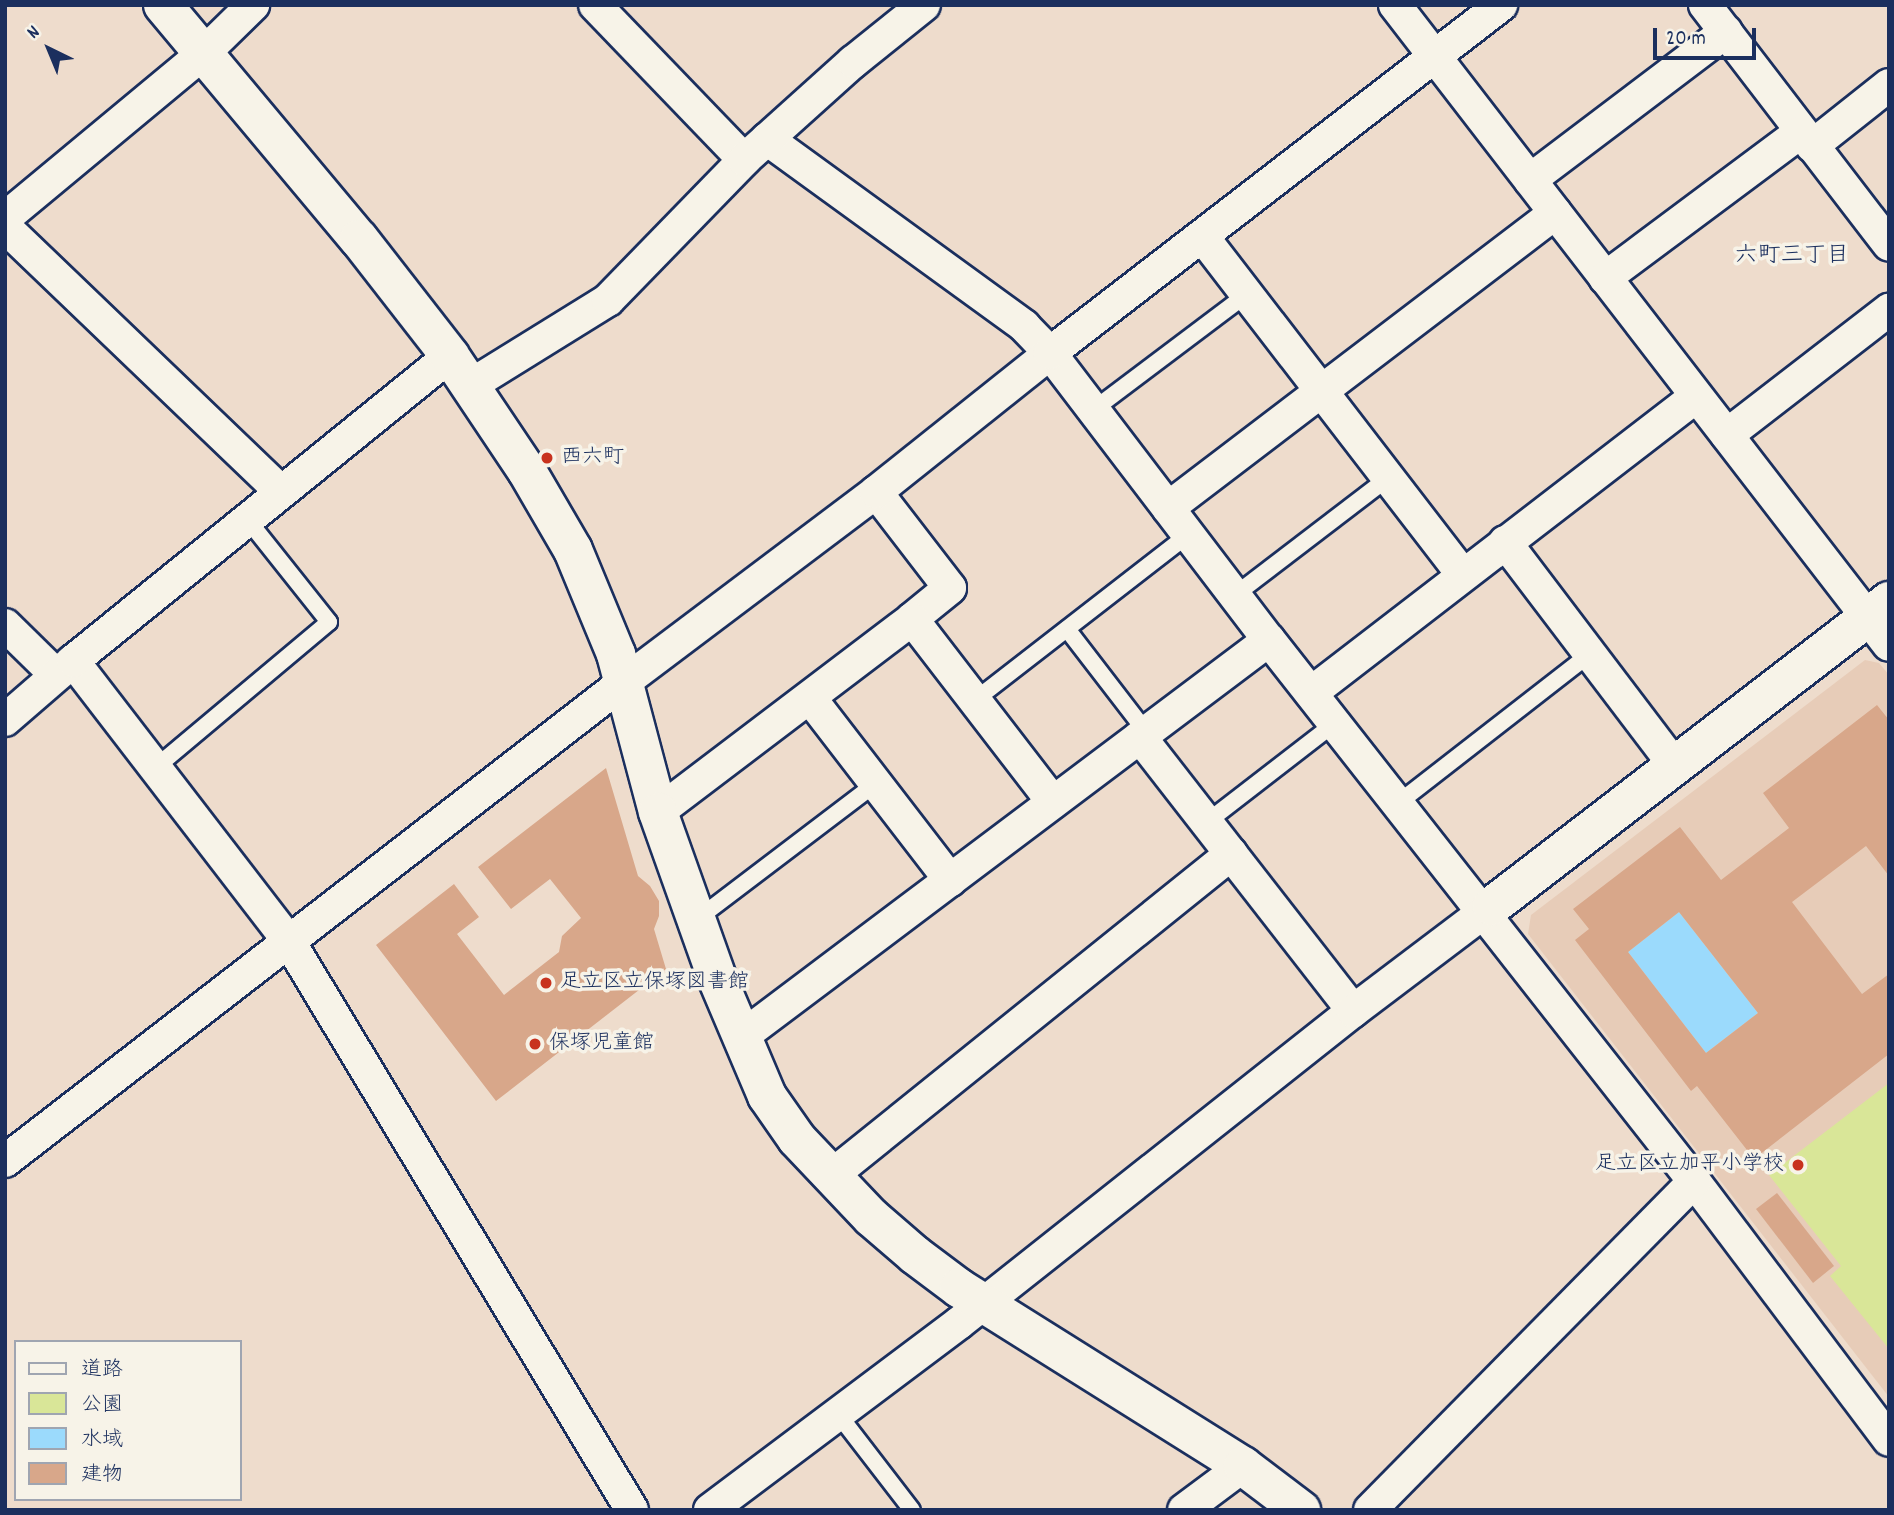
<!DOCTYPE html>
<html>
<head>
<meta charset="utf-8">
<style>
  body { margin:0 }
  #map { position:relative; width:1894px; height:1515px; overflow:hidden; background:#eedccc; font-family:Dekko,"Klee One",sans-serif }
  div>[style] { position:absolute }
  .built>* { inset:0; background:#e7ccb8 }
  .green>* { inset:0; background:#d9e698 }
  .water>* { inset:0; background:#9bdafc }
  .building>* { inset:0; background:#d8a78a }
  .roads { filter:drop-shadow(2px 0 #1b2f5e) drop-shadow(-2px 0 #1b2f5e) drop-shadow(0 2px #1b2f5e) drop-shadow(0 -2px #1b2f5e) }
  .lane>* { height:16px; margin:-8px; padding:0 8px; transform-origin:8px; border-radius:8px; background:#f7f3e8 }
  .street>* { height:32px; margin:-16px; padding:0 16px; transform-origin:16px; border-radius:16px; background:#f7f3e8 }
  .secondary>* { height:38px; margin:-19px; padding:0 19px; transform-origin:19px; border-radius:19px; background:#f7f3e8 }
  .dots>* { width:19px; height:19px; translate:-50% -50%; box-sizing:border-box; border:4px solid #f7f3e8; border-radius:50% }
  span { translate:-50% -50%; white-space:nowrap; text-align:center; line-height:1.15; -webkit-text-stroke:7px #f7f3e8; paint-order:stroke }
  .poi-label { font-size:21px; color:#1b2f5e }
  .left { translate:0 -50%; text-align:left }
  .right { translate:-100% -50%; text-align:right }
  .neighbourhood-label { font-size:23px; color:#1b2f5e }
  .frame { position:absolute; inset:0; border:7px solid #1b2f5e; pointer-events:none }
  .legend { position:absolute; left:14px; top:1340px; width:228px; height:161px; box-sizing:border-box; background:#f7f3e8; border:2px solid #9fa5b1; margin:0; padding:9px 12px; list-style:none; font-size:21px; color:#1b2f5e }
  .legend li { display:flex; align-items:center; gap:14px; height:35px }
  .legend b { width:35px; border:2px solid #9fa5b1 }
  .north { position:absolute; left:14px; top:14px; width:70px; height:70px; -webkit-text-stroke:5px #f7f3e8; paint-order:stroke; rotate:317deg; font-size:19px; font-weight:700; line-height:28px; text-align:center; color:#1b2f5e }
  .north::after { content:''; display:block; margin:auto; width:24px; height:32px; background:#1b2f5e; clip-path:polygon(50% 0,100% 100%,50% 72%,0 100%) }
  .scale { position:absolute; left:1653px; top:28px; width:103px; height:32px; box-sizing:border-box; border:4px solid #1b2f5e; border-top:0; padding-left:9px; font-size:21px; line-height:24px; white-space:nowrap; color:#1b2f5e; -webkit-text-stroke:5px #f7f3e8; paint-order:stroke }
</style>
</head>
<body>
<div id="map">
  <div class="built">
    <div style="clip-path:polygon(1865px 660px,1879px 663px,1889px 675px,1889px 1397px,1528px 934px,1531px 915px)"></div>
  </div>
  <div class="green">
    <div style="clip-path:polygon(1889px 1083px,1889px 1349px,1830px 1276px,1841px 1266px,1769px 1175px)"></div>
  </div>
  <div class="water">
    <div style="clip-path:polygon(1679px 912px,1758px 1013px,1706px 1053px,1628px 952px)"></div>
  </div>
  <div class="building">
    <div style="clip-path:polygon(evenodd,1877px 705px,1889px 720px,1889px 876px,1866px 846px,1792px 902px,1862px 994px,1889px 974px,1889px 1054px,1754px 1159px,1697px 1086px,1691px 1091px,1575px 940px,1589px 929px,1573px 909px,1680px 827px,1721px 880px,1789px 828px,1763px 793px,1877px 705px,1679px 912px,1758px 1013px,1706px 1053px,1628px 952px,1679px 912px)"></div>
    <div style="clip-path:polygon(606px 768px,638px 876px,650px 886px,659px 901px,659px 916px,654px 929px,666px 969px,496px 1101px,376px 945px,454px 884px,479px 917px,457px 934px,504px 995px,559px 952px,562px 936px,581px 918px,550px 879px,511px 909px,478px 867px)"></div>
    <div style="clip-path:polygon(1777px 1193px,1834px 1266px,1813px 1283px,1756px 1209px)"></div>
  </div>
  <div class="roads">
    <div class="lane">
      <div style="left:1093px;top:410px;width:193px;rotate:-37deg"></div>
      <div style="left:1235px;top:595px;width:193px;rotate:-37.4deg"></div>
      <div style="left:1067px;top:629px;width:131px;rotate:52.4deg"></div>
      <div style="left:975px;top:700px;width:269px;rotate:-37.8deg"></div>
      <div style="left:155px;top:768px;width:227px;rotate:-40deg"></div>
      <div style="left:329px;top:622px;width:132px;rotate:-128.5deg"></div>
      <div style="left:1397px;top:804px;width:244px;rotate:-37.9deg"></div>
      <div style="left:1207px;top:822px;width:162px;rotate:-37.7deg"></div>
      <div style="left:696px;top:920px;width:225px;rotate:-37.2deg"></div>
      <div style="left:838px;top:1414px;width:121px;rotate:52.4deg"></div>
    </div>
    <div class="street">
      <div style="left:595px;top:5px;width:215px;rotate:46.1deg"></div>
      <div style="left:1395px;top:5px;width:808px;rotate:52.34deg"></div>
      <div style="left:1705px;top:5px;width:302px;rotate:52.5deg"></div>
      <div style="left:767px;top:139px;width:318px;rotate:36deg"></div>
      <div style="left:1024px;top:326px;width:37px;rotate:46deg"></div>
      <div style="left:1050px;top:353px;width:361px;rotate:52.7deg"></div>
      <div style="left:1269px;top:640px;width:688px;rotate:51.85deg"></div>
      <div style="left:1694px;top:1181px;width:324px;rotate:53deg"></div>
      <div style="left:1812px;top:146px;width:98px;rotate:-38.4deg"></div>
      <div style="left:1530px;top:180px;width:246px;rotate:-37.1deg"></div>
      <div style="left:5px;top:218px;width:259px;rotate:-39.7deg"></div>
      <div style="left:204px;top:53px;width:69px;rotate:-44.4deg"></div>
      <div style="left:5px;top:227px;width:381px;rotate:43.8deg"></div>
      <div style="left:1202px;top:236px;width:426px;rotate:52.4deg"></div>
      <div style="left:1605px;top:278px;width:244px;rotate:-36.7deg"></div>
      <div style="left:471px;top:385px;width:161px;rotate:-31.8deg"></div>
      <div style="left:608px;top:300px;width:195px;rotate:-45.8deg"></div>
      <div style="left:744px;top:160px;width:147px;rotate:-42deg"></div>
      <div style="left:853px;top:62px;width:91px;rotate:-38.8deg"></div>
      <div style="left:1727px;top:435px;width:205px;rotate:-37.7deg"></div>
      <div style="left:876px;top:492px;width:121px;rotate:52.4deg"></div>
      <div style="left:950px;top:588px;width:49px;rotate:140.8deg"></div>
      <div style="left:1168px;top:508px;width:487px;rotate:-37.3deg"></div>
      <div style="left:1505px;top:542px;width:283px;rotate:52.8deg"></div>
      <div style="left:5px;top:625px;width:71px;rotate:44.4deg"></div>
      <div style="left:73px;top:661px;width:356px;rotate:52.4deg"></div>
      <div style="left:290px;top:943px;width:662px;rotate:58.9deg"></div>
      <div style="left:1311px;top:693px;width:486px;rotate:-37.6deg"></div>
      <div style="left:810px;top:698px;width:230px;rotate:52.4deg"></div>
      <div style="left:5px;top:720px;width:90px;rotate:-40.9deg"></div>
      <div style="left:73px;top:661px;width:485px;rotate:-39deg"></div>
      <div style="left:1140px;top:737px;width:347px;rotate:52.1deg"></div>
      <div style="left:658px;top:812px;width:319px;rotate:-37.2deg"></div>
      <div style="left:912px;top:619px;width:231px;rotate:52.4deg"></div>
      <div style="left:740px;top:1038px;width:662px;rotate:-36.96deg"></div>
      <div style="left:5px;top:1161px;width:783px;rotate:-37.73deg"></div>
      <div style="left:624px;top:682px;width:316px;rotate:-37deg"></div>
      <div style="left:876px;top:492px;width:223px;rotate:-38.6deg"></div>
      <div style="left:1050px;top:353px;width:570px;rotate:-37.65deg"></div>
      <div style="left:831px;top:1176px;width:514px;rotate:-38.83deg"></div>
      <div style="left:710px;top:1510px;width:311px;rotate:-36.9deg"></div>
      <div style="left:959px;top:1323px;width:503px;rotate:-38.37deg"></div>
      <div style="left:1353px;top:1011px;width:174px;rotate:-37.1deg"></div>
      <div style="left:1184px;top:1510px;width:74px;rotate:-36.7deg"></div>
      <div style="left:1370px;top:1510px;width:462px;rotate:-45.4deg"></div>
    </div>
    <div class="secondary">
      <div style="left:163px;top:5px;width:305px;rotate:50.1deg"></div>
      <div style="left:359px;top:239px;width:148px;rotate:52.1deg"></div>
      <div style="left:450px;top:356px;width:138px;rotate:56.2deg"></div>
      <div style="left:527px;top:471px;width:91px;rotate:59.8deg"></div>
      <div style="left:573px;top:550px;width:113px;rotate:67.5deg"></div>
      <div style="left:616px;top:654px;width:163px;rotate:75.1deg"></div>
      <div style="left:658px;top:812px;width:176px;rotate:70.4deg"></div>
      <div style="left:717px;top:978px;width:128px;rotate:67deg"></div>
      <div style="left:767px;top:1096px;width:52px;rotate:55.1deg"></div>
      <div style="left:797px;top:1139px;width:108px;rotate:46.5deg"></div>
      <div style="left:871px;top:1217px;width:58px;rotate:40.8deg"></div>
      <div style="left:915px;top:1255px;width:55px;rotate:36.9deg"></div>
      <div style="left:959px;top:1288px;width:335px;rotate:32.1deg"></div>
      <div style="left:1243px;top:1466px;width:73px;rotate:37.2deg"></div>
      <div style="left:1492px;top:906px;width:501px;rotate:-37.53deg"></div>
    </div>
  </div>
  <div class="dots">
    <div style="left:547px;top:458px;background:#c8321e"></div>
    <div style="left:546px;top:983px;background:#c8321e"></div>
    <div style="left:535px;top:1044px;background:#c8321e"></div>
    <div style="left:1798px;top:1165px;background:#c8321e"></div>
  </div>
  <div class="poi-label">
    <span class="left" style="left:561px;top:458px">西六町</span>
    <span class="left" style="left:560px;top:983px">足立区立保塚図書館</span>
    <span class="left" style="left:549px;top:1044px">保塚児童館</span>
    <span class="right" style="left:1784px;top:1165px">足立区立加平小学校</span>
  </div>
  <div class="neighbourhood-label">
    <span style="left:1792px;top:257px">六町三丁目</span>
  </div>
  <div class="frame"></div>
  <ul class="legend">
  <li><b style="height:9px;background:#f7f3e8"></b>道路</li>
  <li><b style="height:19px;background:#d9e698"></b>公園</li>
  <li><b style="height:19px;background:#9bdafc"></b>水域</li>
  <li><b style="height:19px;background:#d8a78a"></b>建物</li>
  </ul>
  <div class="north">N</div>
  <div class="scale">20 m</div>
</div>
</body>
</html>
